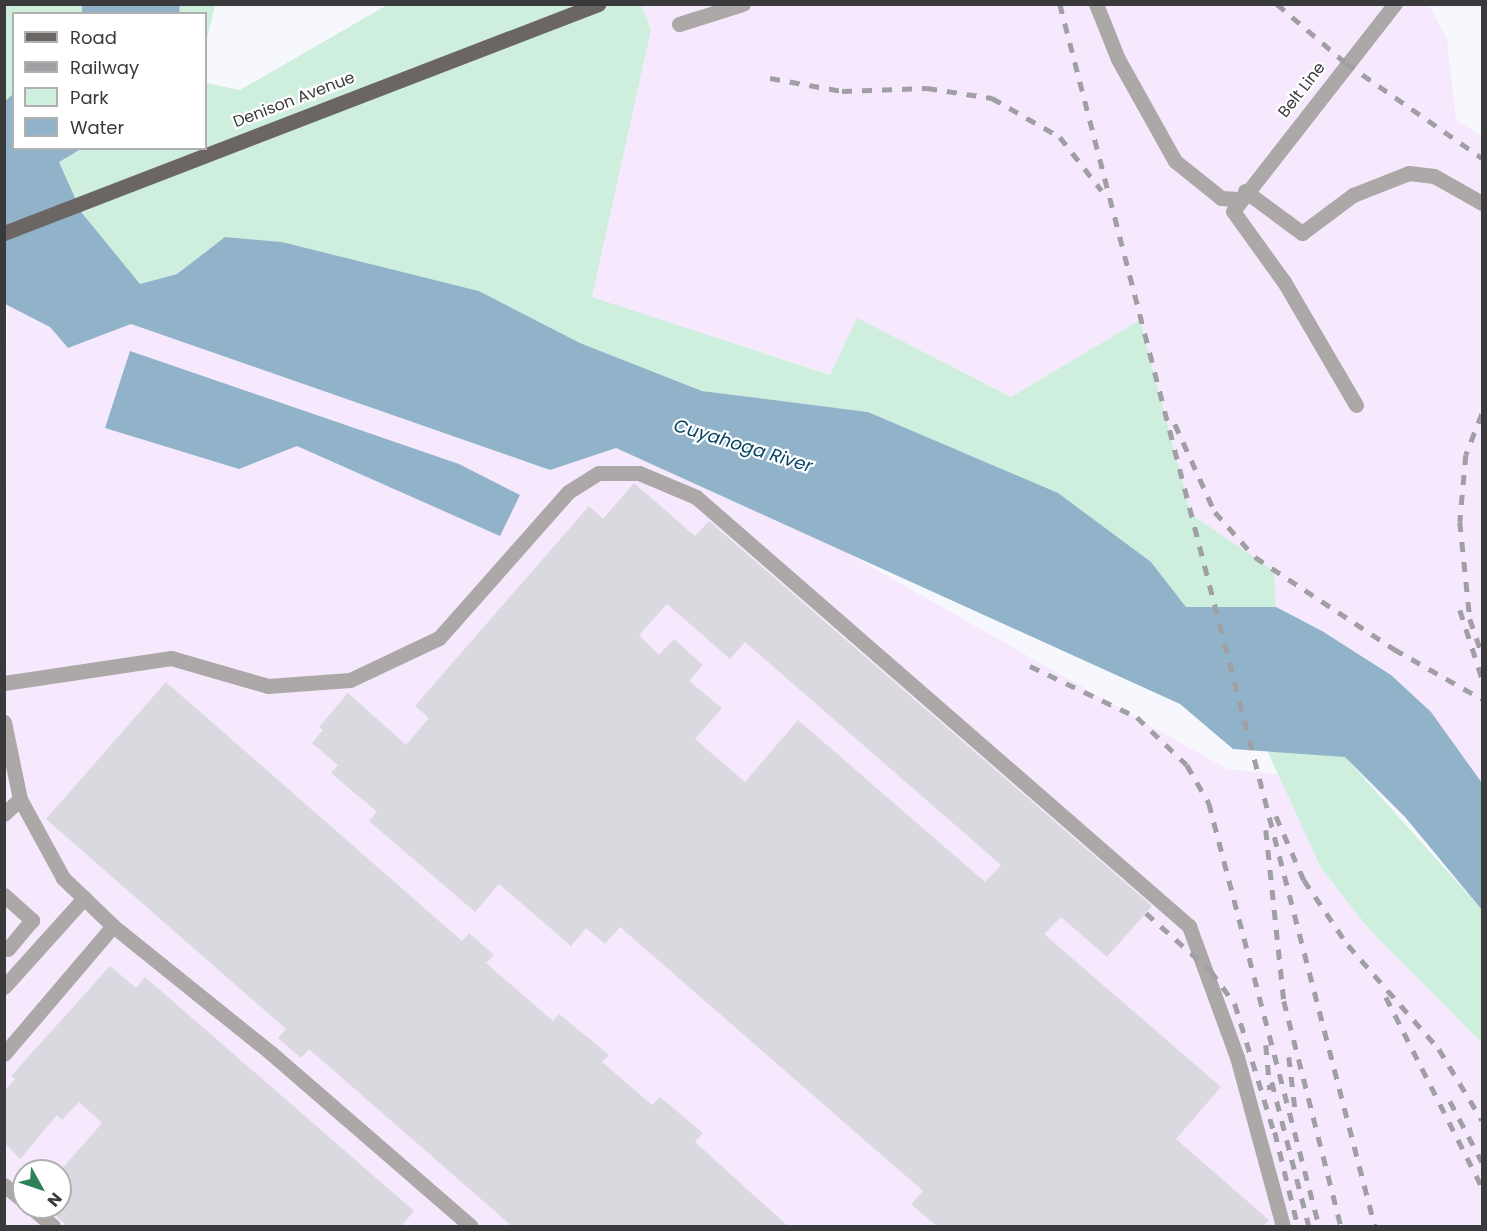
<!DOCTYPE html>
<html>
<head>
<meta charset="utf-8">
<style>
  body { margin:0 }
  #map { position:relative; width:1487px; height:1231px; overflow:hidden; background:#f7f8fe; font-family:Poppins,sans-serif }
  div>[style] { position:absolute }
  .industrial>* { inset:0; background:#f6e9fd }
  .green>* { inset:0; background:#ceefde }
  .water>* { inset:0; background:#91b3ca }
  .building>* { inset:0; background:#d9d9df }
  .minor>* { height:15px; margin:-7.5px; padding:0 7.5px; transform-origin:7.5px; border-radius:7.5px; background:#aba8a7 }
  .major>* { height:15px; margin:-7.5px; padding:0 7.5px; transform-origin:7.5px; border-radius:7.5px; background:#6b6664 }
  .rail>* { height:4.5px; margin-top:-2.25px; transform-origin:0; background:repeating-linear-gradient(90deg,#9f9fa4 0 10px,transparent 0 20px) }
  span { translate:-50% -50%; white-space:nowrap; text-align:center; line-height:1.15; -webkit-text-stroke:4.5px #fff; paint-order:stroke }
  .street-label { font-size:16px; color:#3a3a3d }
  .water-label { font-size:18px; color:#054565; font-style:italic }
  .frame { position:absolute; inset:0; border:6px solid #3a3a3d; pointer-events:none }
  .legend { position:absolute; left:12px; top:12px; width:195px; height:138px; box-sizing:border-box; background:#fff; border:2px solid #b0b0b1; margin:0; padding:8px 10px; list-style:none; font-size:18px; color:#3a3a3d }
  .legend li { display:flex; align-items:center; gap:12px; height:30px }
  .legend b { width:30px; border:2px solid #b0b0b1 }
  .north { position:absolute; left:12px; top:1159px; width:60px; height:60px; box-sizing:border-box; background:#fff; border:2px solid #b0b0b1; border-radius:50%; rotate:130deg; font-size:16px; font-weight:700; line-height:24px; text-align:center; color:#3a3a3d }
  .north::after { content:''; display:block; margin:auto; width:21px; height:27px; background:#2c8256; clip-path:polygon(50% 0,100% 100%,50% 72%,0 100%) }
</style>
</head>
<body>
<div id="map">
  <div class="industrial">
    <div style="clip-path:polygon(641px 5px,1429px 5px,1447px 39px,1456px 120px,1482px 136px,1482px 783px,1391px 675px,1276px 607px,1274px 571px,1191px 514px,1140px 320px,1011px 397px,857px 319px,831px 375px,592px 297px,651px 30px)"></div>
    <div style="clip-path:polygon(evenodd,7px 305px,50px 327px,68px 348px,131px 324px,550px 470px,616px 448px,829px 543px,1227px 769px,1278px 774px,1321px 868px,1369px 929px,1482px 1043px,1482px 1226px,5px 1226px,7px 305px,24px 1171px,60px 1171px,60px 1207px,24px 1207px,24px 1171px)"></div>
  </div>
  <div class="green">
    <div style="clip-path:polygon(5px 5px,82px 5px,82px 13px,14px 14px,13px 94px,5px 102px)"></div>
    <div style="clip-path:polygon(180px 5px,215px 5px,206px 43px,206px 14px,179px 13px)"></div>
    <div style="clip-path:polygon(387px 5px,641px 5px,651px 30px,592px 297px,830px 375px,857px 318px,1011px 397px,1140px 320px,1191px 514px,1274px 571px,1276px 607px,1186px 607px,1151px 562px,868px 412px,702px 391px,580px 343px,479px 291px,282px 242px,225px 237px,177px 274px,140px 284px,82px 213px,59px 161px,81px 149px,206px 148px,206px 83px,240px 90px)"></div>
    <div style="clip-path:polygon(1266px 748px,1345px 757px,1482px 910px,1482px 1043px,1369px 929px,1321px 868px)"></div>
  </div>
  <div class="water">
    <div style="clip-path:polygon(82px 5px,82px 4px,180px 5px,179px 13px,82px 13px)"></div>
    <div style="clip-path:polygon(13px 94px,14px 148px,81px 149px,59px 162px,82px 213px,140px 284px,177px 274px,225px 237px,282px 242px,479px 291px,580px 343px,702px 391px,868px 412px,1058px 493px,1151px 562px,1186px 607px,1276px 607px,1322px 631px,1391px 675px,1431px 712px,1482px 783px,1482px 910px,1405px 817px,1345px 757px,1233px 749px,1180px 704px,616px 448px,550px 470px,131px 324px,68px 348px,50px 327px,5px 304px,4px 102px)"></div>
    <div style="clip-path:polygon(130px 351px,459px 464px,520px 495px,500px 536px,297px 446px,239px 469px,105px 428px)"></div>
  </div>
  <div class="building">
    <div style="clip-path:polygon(evenodd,634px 483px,695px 536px,709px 521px,1152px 906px,1107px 957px,1061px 917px,1044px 934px,1221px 1087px,1176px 1139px,1269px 1220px,1263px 1227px,938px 1227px,911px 1204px,923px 1191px,620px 927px,605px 944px,586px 928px,571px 946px,499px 884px,475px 912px,369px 821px,377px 812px,331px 773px,338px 765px,312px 743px,323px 730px,319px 727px,348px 693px,406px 745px,429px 718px,415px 706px,589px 506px,603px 519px,634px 483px,667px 604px,730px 659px,745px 642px,1001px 865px,985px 882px,798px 720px,745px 782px,695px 739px,722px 708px,689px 681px,703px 665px,674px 639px,659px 655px,639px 635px,667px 604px)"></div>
    <div style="clip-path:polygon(166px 682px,462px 941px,469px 933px,494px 955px,486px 963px,553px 1021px,559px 1014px,609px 1055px,602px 1062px,652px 1105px,660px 1097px,703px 1133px,695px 1142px,789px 1227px,513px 1227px,309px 1049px,301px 1058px,278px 1038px,286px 1029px,46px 819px)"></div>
    <div style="clip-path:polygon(110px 966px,136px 988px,145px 977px,414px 1211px,400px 1227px,68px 1227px,46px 1207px,60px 1207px,60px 1171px,102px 1123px,79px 1102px,62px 1120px,57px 1115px,20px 1159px,4px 1142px,4px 1092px,15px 1079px,11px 1076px)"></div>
  </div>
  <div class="minor">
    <div style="left:1096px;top:4px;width:59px;rotate:68.2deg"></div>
    <div style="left:1118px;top:59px;width:117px;rotate:60.8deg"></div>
    <div style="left:1175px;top:161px;width:59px;rotate:38.8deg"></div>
    <div style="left:1221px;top:198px;width:17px;rotate:3deg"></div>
    <div style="left:679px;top:24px;width:67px;rotate:-17.4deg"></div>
    <div style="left:1245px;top:191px;width:71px;rotate:36.4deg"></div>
    <div style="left:1302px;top:233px;width:64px;rotate:-36.7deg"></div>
    <div style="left:1353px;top:195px;width:60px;rotate:-21.4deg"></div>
    <div style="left:1409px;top:173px;width:25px;rotate:7deg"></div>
    <div style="left:1434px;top:176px;width:55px;rotate:29.4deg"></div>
    <div style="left:1356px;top:405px;width:143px;rotate:-120.3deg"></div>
    <div style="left:1284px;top:282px;width:87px;rotate:-125.7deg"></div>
    <div style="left:1233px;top:211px;width:263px;rotate:-52deg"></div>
    <div style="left:4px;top:683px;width:169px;rotate:-8.5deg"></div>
    <div style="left:171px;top:658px;width:101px;rotate:16.1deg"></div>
    <div style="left:268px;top:686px;width:82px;rotate:-4.2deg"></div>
    <div style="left:350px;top:680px;width:98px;rotate:-25.3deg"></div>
    <div style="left:439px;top:638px;width:195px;rotate:-48.5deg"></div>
    <div style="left:568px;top:492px;width:36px;rotate:-32deg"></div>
    <div style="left:599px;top:473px;width:40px"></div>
    <div style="left:639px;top:473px;width:62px;rotate:22.8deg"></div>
    <div style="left:696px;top:497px;width:654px;rotate:41.03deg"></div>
    <div style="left:1189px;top:926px;width:140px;rotate:69.9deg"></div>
    <div style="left:1237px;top:1057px;width:175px;rotate:74.8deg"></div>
    <div style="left:4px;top:722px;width:79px;rotate:78.3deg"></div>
    <div style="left:20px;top:799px;width:22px;rotate:137deg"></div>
    <div style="left:20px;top:799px;width:90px;rotate:61.4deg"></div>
    <div style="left:63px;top:878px;width:69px;rotate:43.8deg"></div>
    <div style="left:4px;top:895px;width:38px;rotate:42deg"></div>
    <div style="left:32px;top:920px;width:38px;rotate:130deg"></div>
    <div style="left:4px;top:987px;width:120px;rotate:-48deg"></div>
    <div style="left:4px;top:1054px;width:168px;rotate:-49.6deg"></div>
    <div style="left:113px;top:926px;width:203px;rotate:38.8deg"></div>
    <div style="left:271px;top:1053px;width:264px;rotate:40.9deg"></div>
    <div style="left:4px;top:1185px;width:26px;rotate:39deg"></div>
    <div style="left:31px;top:1207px;width:29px;rotate:41deg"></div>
  </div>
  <div class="major">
    <div style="left:4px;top:233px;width:637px;rotate:-21.08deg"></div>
  </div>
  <div class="rail">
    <div style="left:1060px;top:4px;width:1262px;rotate:75.55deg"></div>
    <div style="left:1277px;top:4px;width:91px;rotate:40.5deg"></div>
    <div style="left:1346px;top:63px;width:166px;rotate:34.9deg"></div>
    <div style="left:770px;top:78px;width:73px;rotate:10.2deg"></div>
    <div style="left:842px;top:91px;width:85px;rotate:-2deg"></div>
    <div style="left:927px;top:88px;width:66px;rotate:8.7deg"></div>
    <div style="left:992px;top:98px;width:78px;rotate:29.8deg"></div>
    <div style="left:1060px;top:137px;width:68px;rotate:52.1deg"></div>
    <div style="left:1482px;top:414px;width:44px;rotate:111.3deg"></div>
    <div style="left:1466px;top:455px;width:67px;rotate:95.1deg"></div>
    <div style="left:1460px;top:522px;width:98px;rotate:84.1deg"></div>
    <div style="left:1470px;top:619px;width:36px;rotate:71deg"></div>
    <div style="left:1175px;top:424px;width:97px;rotate:65.6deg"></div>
    <div style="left:1215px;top:512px;width:60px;rotate:48.4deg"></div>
    <div style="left:1255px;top:557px;width:167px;rotate:33.5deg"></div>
    <div style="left:1394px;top:649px;width:101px;rotate:29.6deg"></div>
    <div style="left:1460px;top:610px;width:71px;rotate:72.1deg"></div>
    <div style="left:1030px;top:666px;width:119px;rotate:25.5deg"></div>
    <div style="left:1137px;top:717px;width:69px;rotate:43.8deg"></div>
    <div style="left:1187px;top:765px;width:44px;rotate:59.9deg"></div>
    <div style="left:1209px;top:803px;width:437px;rotate:75.4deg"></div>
    <div style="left:1276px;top:816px;width:70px;rotate:66.4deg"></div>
    <div style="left:1304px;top:880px;width:78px;rotate:55.9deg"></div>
    <div style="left:1348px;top:945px;width:138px;rotate:48.8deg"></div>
    <div style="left:1439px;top:1049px;width:83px;rotate:58.8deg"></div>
    <div style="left:1266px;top:830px;width:172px;rotate:84deg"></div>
    <div style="left:1284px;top:1001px;width:232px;rotate:75.8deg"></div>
    <div style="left:1146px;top:913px;width:87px;rotate:41.7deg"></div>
    <div style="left:1211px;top:971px;width:41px;rotate:54deg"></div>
    <div style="left:1235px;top:1004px;width:140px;rotate:73deg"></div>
    <div style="left:1386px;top:997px;width:213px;rotate:63.2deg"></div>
    <div style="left:1266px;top:1045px;width:45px;rotate:84.9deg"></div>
    <div style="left:1289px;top:1057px;width:51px;rotate:83.3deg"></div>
    <div style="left:1272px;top:1082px;width:149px;rotate:75.6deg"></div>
    <div style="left:1450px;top:1101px;width:69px;rotate:62.3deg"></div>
    <div style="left:1275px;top:1132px;width:97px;rotate:76.3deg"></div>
  </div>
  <div class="street-label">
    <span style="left:1302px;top:90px;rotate:-52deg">Belt Line</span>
    <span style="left:294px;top:100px;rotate:-21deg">Denison Avenue</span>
  </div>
  <div class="water-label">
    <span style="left:743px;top:446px;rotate:17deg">Cuyahoga River</span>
  </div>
  <div class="frame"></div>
  <ul class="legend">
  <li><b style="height:8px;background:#6b6664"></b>Road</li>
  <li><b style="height:8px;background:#9f9fa4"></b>Railway</li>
  <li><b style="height:16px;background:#ceefde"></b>Park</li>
  <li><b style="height:16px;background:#91b3ca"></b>Water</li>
  </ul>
  <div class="north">N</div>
</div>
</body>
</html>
